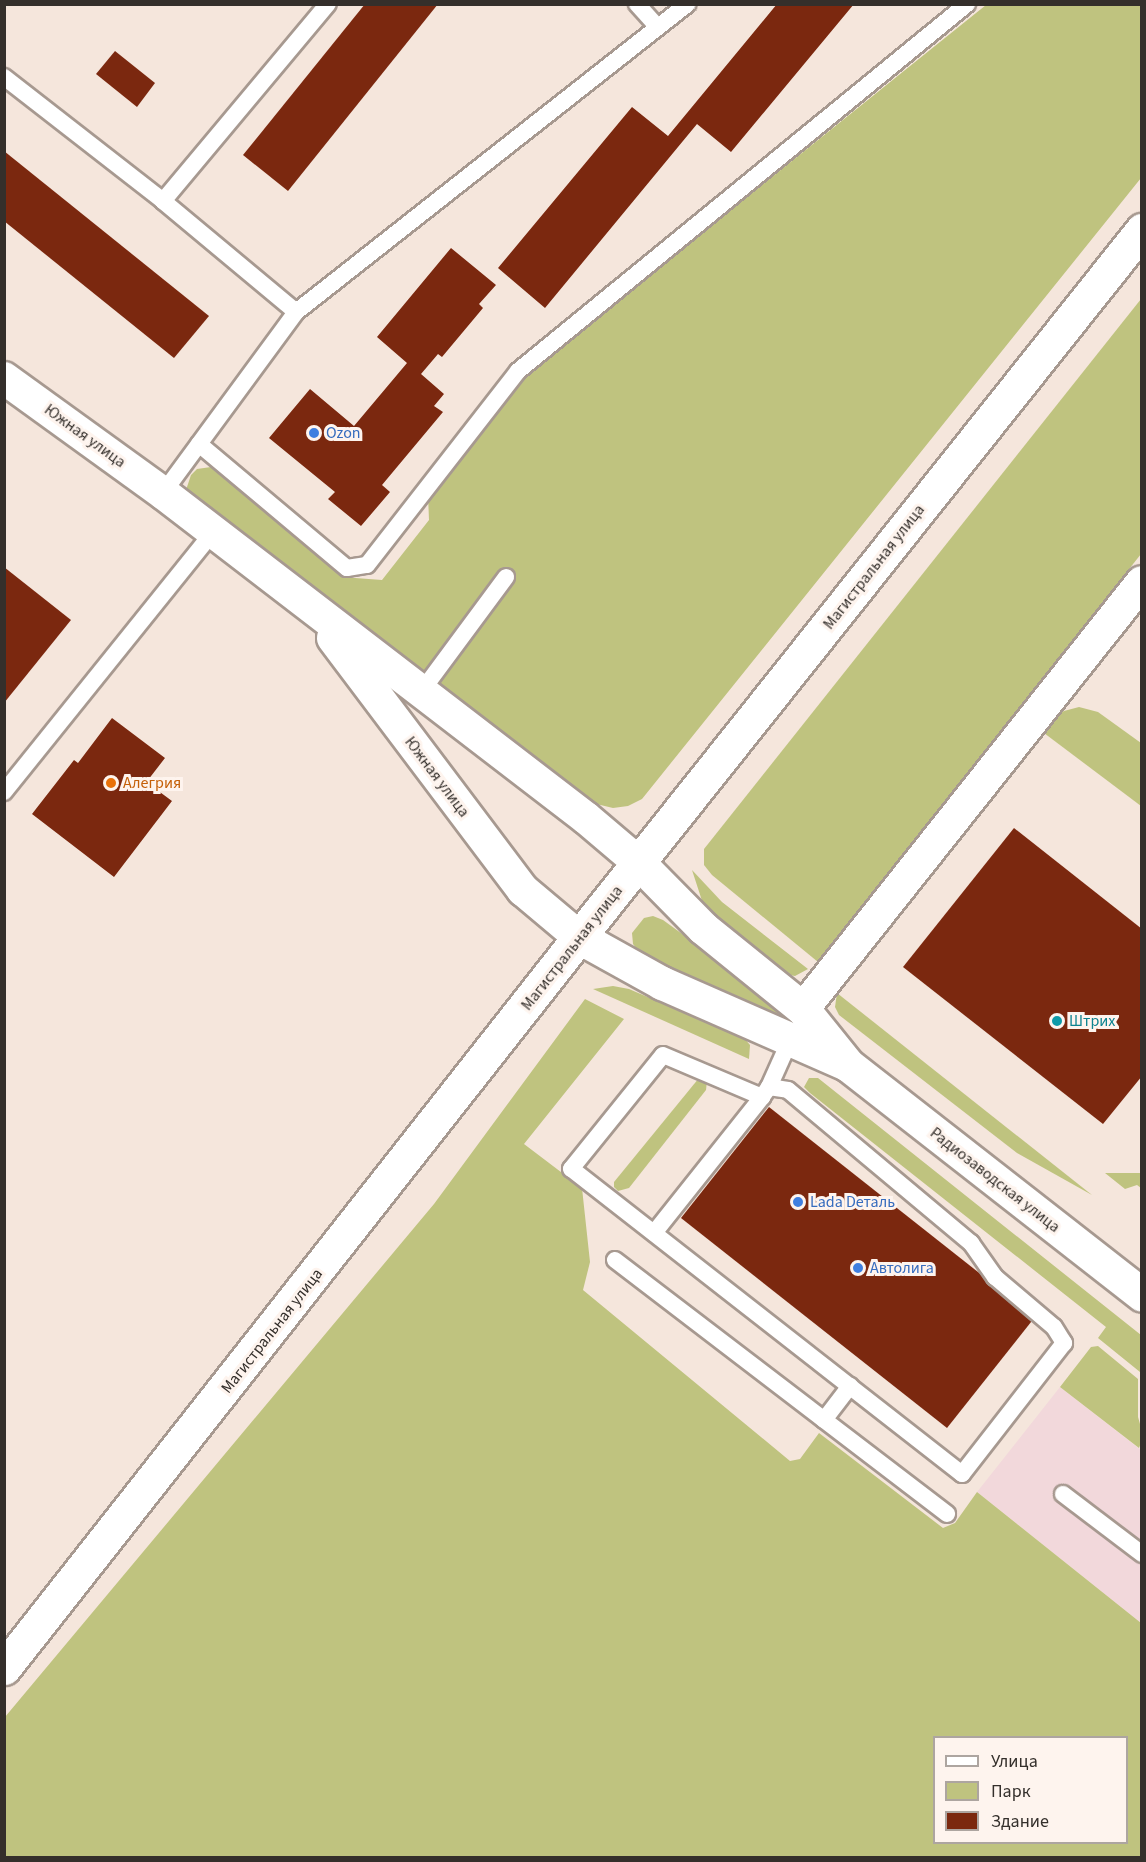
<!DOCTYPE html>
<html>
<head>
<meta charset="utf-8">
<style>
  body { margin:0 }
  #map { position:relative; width:1146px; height:1862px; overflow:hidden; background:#f5e6dc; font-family:"Source Sans 3",sans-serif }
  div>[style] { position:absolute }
  .industrial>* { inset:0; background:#f2d8db }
  .green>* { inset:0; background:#bfc37f }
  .building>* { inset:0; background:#7b280f }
  .roads { filter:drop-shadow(2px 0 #a79990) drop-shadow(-2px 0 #a79990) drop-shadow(0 2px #a79990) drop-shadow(0 -2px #a79990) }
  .lane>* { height:16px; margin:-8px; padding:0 8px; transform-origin:8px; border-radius:8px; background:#fff }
  .street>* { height:32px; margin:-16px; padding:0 16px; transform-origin:16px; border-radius:16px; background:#fff }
  .secondary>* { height:33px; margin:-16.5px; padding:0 16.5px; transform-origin:16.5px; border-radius:16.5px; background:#fff }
  .highway>* { height:33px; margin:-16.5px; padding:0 16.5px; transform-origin:16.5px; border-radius:16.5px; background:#fff }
  .dots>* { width:16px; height:16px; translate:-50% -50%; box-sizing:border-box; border:3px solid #fef4ee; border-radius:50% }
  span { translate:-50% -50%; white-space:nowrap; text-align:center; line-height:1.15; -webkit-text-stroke:6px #fef4ee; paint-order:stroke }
  .shop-label { font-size:16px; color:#366cbe }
  .left { translate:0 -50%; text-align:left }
  .street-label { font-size:16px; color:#342f2b }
  .food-label { font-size:16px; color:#c56008 }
  .culture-label { font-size:16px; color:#0d838f }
  .frame { position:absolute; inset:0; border:6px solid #342f2b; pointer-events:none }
  .legend { position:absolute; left:933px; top:1736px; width:195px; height:108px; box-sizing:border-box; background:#fef4ee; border:2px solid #ada5a0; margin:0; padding:8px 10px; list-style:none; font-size:18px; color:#342f2b }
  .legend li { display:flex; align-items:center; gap:12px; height:30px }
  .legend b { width:30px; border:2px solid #ada5a0 }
</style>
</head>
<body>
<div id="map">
  <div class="industrial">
    <div style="clip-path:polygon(1060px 1387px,1141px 1450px,1141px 1623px,977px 1492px)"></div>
  </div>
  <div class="green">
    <div style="clip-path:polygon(986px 5px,1141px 5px,1141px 178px,642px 799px,628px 806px,613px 808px,584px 801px,191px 504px,186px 490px,191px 475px,197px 469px,211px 467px,342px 577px,382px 580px,429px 520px,428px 495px,533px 369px)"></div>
    <div style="clip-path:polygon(1141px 299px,1141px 554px,818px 962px,712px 875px,704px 865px,704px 849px)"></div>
    <div style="clip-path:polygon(1079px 707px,1098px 712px,1141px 743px,1141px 806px,1036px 727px,1064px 711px)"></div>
    <div style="clip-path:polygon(692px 870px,722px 902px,808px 969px,795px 976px,784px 974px,705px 910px)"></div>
    <div style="clip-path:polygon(653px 916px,663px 920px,685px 936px,778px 1011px,778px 1015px,678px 974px,640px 953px,633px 944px,632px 933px,644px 918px)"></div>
    <div style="clip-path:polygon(613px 986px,629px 989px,745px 1039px,750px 1045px,749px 1059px,593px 989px)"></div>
    <div style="clip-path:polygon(837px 993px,1092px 1195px,1017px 1153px,839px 1015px,835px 1007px)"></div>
    <div style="clip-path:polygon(evenodd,585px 999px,624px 1019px,524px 1144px,582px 1188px,590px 1262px,583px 1290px,790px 1461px,800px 1459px,819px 1433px,943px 1528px,955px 1523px,977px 1492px,1141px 1623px,1141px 1857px,5px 1857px,5px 1717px,434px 1204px,585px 999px,934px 1738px,1126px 1738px,1126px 1842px,934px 1842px,934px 1738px)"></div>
    <div style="clip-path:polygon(699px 1078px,707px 1081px,706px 1090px,629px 1188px,618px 1191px,614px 1187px,614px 1182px)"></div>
    <div style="clip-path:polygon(809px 1078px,818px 1078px,1141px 1335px,1140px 1372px,1098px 1338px,1106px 1327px,810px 1093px,804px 1087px)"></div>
    <div style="clip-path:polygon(1105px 1173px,1141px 1173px,1141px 1188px,1137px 1185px,1125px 1189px)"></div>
    <div style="clip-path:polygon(1098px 1346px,1138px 1379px,1138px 1417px,1142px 1431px,1141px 1443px,1139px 1448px,1060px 1387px,1091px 1347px)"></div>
  </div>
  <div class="building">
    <div style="clip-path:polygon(365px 4px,438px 4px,288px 191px,243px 155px)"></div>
    <div style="clip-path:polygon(777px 4px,854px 4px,731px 152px,697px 124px,545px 308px,498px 268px,632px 107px,668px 136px)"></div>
    <div style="clip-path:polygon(115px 51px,155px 83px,137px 107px,96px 74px)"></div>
    <div style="clip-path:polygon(4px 151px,209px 316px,174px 358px,4px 221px)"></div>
    <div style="clip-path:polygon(451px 248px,496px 285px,479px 304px,483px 308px,442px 357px,438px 354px,421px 374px,444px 394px,434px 406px,443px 412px,382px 485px,390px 492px,361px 526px,328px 499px,335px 492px,269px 438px,310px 389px,354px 426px,407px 363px,377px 337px)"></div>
    <div style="clip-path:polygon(4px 567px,71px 620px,4px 703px)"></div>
    <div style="clip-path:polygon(112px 718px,165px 758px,148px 780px,149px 784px,172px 801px,114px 877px,32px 814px,74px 760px,78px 763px)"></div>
    <div style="clip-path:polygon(1014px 828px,1142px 929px,1142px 1076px,1103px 1124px,903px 967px)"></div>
    <div style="clip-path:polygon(769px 1107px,1035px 1317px,947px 1428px,681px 1218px)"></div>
  </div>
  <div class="roads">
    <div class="lane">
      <div style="left:637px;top:4px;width:31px;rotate:48deg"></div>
      <div style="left:4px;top:77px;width:202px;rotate:37.9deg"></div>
      <div style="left:163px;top:201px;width:173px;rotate:39.8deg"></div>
      <div style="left:296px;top:312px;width:225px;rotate:126.3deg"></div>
      <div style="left:163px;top:201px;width:257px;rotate:-50.1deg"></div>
      <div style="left:296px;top:312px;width:498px;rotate:-38.2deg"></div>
      <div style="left:199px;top:444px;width:193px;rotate:40deg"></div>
      <div style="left:347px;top:568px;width:20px;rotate:-9deg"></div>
      <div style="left:367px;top:565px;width:246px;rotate:-52.1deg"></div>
      <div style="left:518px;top:371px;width:580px;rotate:-39.26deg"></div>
      <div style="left:421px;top:692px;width:143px;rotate:-53.5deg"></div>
      <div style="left:4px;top:792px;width:334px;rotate:-51.2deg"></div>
      <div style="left:769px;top:1087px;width:51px;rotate:-65.9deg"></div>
      <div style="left:654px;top:1233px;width:174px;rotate:-51.5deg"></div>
      <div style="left:762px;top:1097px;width:12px;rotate:-55deg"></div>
      <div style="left:769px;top:1087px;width:19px;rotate:9deg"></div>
      <div style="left:788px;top:1090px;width:239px;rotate:39.9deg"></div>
      <div style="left:971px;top:1243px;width:42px;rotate:54.8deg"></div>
      <div style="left:995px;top:1277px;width:77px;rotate:40.3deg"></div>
      <div style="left:1054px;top:1327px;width:19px;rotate:58deg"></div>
      <div style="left:1064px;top:1343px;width:166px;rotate:127.9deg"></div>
      <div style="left:962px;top:1474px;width:496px;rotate:-142deg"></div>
      <div style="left:571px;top:1169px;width:146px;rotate:-51.1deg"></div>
      <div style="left:663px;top:1055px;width:108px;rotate:23deg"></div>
      <div style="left:615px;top:1260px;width:418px;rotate:37.4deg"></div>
      <div style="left:824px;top:1420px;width:43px;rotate:-52.6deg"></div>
      <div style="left:1063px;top:1494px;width:99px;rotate:37.2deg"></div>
    </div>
    <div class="street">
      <div style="left:4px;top:378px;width:196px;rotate:35.9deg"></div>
      <div style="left:163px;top:493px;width:533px;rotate:37.54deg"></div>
      <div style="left:586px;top:818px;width:70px;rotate:40.3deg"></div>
      <div style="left:333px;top:638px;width:316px;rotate:53deg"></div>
      <div style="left:523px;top:890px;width:73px;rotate:40deg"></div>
      <div style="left:803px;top:1009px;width:545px;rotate:-51.55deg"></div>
    </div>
    <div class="secondary">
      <div style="left:639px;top:863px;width:91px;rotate:45.4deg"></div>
      <div style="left:703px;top:928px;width:129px;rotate:39deg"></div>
      <div style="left:803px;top:1009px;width:72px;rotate:51.2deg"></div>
      <div style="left:848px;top:1065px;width:373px;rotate:38deg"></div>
      <div style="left:579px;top:937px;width:95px;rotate:29deg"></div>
      <div style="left:662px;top:983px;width:199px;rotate:23.7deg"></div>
    </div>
    <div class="highway">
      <div style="left:4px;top:1668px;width:930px;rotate:-51.81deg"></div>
      <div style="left:579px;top:937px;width:904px;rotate:-51.47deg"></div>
    </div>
  </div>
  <div class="dots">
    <div style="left:314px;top:433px;background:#3f7fe0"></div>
    <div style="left:111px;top:783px;background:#e8710a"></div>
    <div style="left:1057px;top:1021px;background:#0f9aa8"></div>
    <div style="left:798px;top:1202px;background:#3f7fe0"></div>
    <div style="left:858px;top:1268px;background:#3f7fe0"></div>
  </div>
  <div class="shop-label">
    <span class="left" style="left:326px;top:433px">Ozon</span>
    <span class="left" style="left:810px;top:1202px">Lada Dеталь</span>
    <span class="left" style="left:870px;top:1268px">Автолига</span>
  </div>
  <div class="street-label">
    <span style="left:85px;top:436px;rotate:36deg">Южная улица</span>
    <span style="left:874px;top:567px;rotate:-52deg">Магистральная улица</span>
    <span style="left:437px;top:777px;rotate:53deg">Южная улица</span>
    <span style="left:572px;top:948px;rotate:-52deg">Магистральная улица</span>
    <span style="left:995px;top:1180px;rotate:38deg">Радиозаводская улица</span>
    <span style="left:272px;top:1331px;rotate:-52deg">Магистральная улица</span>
  </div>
  <div class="food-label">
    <span class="left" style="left:123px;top:783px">Алегрия</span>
  </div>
  <div class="culture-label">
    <span class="left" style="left:1069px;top:1021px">Штрих</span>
  </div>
  <div class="frame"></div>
  <ul class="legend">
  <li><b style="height:8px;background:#fff"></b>Улица</li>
  <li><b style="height:16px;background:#bfc37f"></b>Парк</li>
  <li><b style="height:16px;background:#7b280f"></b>Здание</li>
  </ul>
</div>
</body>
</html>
